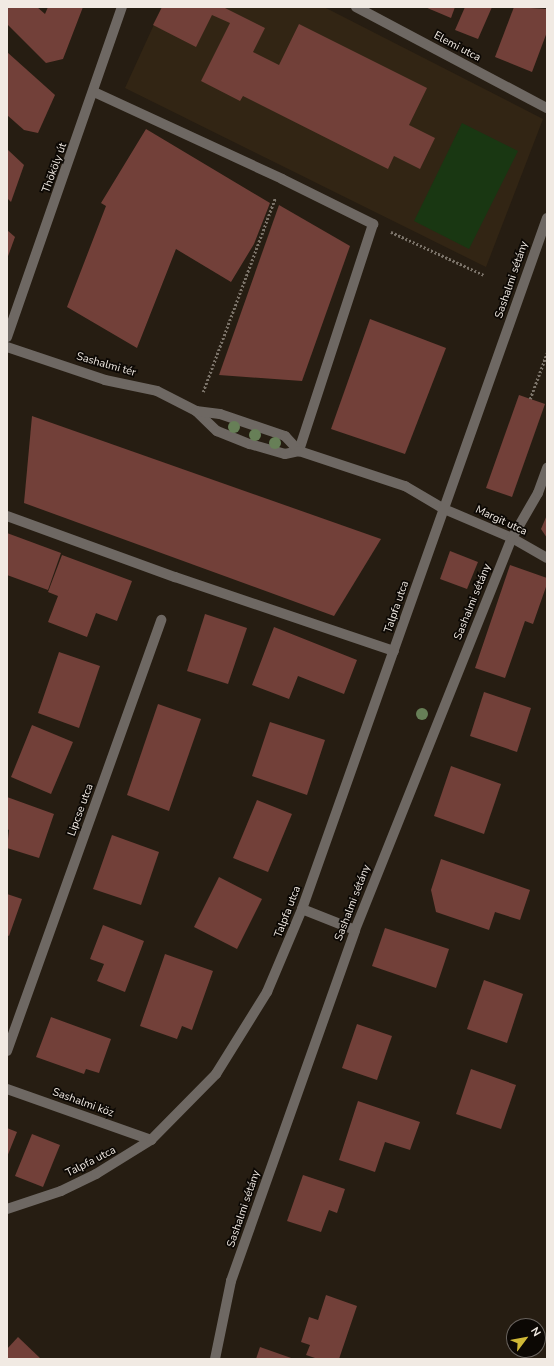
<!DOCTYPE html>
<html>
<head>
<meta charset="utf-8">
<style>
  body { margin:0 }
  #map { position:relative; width:554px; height:1366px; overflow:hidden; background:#261d12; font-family:"Nunito Sans",sans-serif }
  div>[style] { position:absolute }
  .built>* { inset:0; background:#322514 }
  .green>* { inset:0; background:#193712 }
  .building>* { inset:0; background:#724039 }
  .path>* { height:2.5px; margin-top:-1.25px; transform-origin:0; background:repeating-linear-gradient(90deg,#7b7369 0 2px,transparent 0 4px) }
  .minor>* { height:10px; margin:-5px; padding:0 5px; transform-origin:5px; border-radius:5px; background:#6e6863 }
  .trees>* { width:12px; height:12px; margin:-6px; border-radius:50%; background:#677f57 }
  span { translate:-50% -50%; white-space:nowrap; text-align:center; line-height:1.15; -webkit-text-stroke:3.5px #0c0804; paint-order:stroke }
  .street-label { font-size:11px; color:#f1eae3 }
  .frame { position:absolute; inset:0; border:8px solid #f1eae3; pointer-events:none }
  .north { position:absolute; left:506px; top:1318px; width:40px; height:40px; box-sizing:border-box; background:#0c0804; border:1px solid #68625d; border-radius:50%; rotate:58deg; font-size:11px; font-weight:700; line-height:16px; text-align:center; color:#f1eae3 }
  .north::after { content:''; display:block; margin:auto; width:14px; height:18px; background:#cfb837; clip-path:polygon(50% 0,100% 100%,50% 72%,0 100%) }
</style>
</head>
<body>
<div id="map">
  <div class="built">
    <div style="clip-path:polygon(162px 7px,324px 7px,543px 119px,486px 267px,125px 88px)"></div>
  </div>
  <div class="green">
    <div style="clip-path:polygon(462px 123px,518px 151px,469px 249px,414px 221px)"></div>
  </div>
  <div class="building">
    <div style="clip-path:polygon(7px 7px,37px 7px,45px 14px,48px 7px,83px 7px,63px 59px,46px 63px,7px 24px)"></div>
    <div style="clip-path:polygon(162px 7px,223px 7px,265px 28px,253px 52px,279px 65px,299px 24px,427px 88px,409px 125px,435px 138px,420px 169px,394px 156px,388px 169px,243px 96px,240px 101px,201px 81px,230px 23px,212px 15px,196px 47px,153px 25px)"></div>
    <div style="clip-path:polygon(425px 7px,455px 7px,451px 18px)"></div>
    <div style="clip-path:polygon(465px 7px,492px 7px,478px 39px,455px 30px)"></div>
    <div style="clip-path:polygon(514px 7px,547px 9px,547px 32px,532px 72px,495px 57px)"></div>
    <div style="clip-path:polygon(7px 52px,55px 95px,38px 133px,24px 130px,7px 115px)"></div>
    <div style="clip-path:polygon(146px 129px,270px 203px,254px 244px,231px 282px,176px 249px,137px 348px,67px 307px,106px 206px,101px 203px)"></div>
    <div style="clip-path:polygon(7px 149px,24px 165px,11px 202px,7px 198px)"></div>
    <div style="clip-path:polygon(279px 205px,350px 246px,302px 381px,219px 375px)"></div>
    <div style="clip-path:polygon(7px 230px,15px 237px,7px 259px)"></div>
    <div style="clip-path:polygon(370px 319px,446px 348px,405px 454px,331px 429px)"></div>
    <div style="clip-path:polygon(519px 395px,545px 404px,512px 497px,486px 488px)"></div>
    <div style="clip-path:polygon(32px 416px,381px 539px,334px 616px,24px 503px)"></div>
    <div style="clip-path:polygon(547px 515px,547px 538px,541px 529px)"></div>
    <div style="clip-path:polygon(7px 533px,61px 553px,48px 590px,7px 575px)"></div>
    <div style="clip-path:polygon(450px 551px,478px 562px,467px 589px,440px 579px)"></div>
    <div style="clip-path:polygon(62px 555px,132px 581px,117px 621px,96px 613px,87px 637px,48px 622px,58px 596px,48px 592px)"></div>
    <div style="clip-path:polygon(510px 565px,547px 578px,547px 584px,533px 624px,525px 621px,505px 678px,475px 668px)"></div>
    <div style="clip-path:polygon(205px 614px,247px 628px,228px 684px,187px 671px)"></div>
    <div style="clip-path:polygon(274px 627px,357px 660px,344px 694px,298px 676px,289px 699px,252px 685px)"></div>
    <div style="clip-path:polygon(59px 652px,100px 666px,79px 728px,38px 713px)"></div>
    <div style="clip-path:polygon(484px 692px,531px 708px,517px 752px,470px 736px)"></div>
    <div style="clip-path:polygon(158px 704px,201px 719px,169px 811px,127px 795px)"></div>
    <div style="clip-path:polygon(270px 722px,325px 740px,307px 795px,252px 776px)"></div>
    <div style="clip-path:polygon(32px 725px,73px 742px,51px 794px,11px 777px)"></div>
    <div style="clip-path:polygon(451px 766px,501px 784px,484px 834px,434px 816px)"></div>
    <div style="clip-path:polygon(7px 797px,54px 814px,39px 858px,7px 848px,9px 830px,7px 829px)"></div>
    <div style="clip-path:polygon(257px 800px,292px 814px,268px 872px,233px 858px)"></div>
    <div style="clip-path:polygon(112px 835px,159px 852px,141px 905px,93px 889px)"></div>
    <div style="clip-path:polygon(441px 859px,530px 890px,520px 920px,495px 912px,489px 930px,436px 912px,431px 890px)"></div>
    <div style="clip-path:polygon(219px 877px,262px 899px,237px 949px,194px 927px)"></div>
    <div style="clip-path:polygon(7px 894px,22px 899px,9px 936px,7px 935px)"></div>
    <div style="clip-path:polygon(103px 925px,144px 941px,125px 992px,97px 981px,104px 964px,90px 959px)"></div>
    <div style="clip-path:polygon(385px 928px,449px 949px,436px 988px,372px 966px)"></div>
    <div style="clip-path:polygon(165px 954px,213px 971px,192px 1030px,182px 1026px,177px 1039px,140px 1026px)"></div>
    <div style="clip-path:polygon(484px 980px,523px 994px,507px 1043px,467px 1029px)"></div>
    <div style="clip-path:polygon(51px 1017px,111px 1039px,99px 1073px,86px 1069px,84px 1074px,36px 1057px)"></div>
    <div style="clip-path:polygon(357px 1024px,392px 1036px,377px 1080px,342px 1068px)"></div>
    <div style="clip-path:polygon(471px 1069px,516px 1085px,501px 1129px,456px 1114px)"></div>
    <div style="clip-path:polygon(358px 1101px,420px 1122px,410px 1150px,385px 1142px,375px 1172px,339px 1160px)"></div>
    <div style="clip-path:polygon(7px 1128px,17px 1132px,7px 1157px)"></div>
    <div style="clip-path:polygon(32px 1134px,60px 1145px,43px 1187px,15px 1176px)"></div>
    <div style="clip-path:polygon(303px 1175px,345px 1189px,337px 1213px,329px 1210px,321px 1232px,287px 1221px)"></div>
    <div style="clip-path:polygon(326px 1295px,357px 1306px,339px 1359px,318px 1359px,306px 1355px,310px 1345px,301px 1342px,309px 1317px,318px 1320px)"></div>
    <div style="clip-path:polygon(18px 1337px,41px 1359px,7px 1359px,7px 1349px)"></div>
    <div style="clip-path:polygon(260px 1347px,294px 1359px,256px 1359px)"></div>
  </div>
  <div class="path">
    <div style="left:391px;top:232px;width:102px;rotate:24.8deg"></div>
    <div style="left:203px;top:392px;width:207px;rotate:-69.6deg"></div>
    <div style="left:530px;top:399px;width:49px;rotate:-69.7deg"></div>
  </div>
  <div class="minor">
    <div style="left:356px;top:7px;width:216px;rotate:27.9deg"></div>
    <div style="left:94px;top:92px;width:207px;rotate:24.8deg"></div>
    <div style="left:282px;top:179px;width:102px;rotate:26.3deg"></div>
    <div style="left:373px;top:224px;width:239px;rotate:108.1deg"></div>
    <div style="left:7px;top:337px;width:349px;rotate:-70.8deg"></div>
    <div style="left:7px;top:347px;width:103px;rotate:18.6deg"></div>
    <div style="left:105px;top:380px;width:53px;rotate:11.9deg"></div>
    <div style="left:157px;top:391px;width:44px;rotate:27.1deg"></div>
    <div style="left:196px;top:411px;width:29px;rotate:44deg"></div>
    <div style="left:217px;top:431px;width:35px;rotate:22deg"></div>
    <div style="left:250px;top:444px;width:36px;rotate:16deg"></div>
    <div style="left:285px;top:454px;width:14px;rotate:-12deg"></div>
    <div style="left:196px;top:411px;width:24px;rotate:7deg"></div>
    <div style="left:220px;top:414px;width:69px;rotate:18.7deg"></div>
    <div style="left:285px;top:436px;width:21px;rotate:47deg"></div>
    <div style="left:299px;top:451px;width:112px;rotate:18.3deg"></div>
    <div style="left:405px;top:486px;width:45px;rotate:30.5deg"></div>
    <div style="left:444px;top:509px;width:74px;rotate:23.1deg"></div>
    <div style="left:512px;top:538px;width:40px;rotate:29.7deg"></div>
    <div style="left:7px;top:516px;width:179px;rotate:20deg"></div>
    <div style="left:175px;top:577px;width:231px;rotate:18.7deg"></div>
    <div style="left:302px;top:909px;width:57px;rotate:21.6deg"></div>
    <div style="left:7px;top:1051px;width:458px;rotate:-70.3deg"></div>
    <div style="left:7px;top:1089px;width:153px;rotate:19.5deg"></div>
    <div style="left:7px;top:1209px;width:57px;rotate:-18.4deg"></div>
    <div style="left:61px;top:1191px;width:39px;rotate:-26deg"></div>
    <div style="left:96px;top:1174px;width:65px;rotate:-31.7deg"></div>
    <div style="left:151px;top:1140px;width:93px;rotate:-45.4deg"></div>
    <div style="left:216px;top:1074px;width:97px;rotate:-58.1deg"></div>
    <div style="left:267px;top:992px;width:90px;rotate:-67.1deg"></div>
    <div style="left:302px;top:909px;width:733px;rotate:-70.48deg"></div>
    <div style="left:215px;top:1359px;width:80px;rotate:-78.4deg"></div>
    <div style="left:231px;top:1281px;width:372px;rotate:-70.5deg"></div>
    <div style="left:355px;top:930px;width:422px;rotate:-68.2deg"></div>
    <div style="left:512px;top:538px;width:52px;rotate:-60deg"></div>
    <div style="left:538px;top:493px;width:27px;rotate:-70deg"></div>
  </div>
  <div class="trees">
    <div style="left:234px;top:427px"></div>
    <div style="left:255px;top:435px"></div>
    <div style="left:275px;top:443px"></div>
    <div style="left:422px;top:714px"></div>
  </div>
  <div class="street-label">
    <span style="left:457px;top:47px;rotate:28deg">Elemi utca</span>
    <span style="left:55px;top:168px;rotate:-70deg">Thököly út</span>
    <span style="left:512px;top:280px;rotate:-71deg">Sashalmi sétány</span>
    <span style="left:106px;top:365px;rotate:16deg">Sashalmi tér</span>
    <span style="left:501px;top:521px;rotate:25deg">Margit utca</span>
    <span style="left:473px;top:602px;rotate:-68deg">Sashalmi sétány</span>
    <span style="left:397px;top:607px;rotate:-71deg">Talpfa utca</span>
    <span style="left:81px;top:810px;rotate:-70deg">Lipcse utca</span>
    <span style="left:353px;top:903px;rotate:-69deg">Sashalmi sétány</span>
    <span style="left:288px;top:912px;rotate:-69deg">Talpfa utca</span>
    <span style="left:83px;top:1103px;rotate:20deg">Sashalmi köz</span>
    <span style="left:91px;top:1162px;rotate:-27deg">Talpfa utca</span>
    <span style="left:244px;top:1209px;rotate:-71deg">Sashalmi sétány</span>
  </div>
  <div class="frame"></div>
  <div class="north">N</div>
</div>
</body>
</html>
